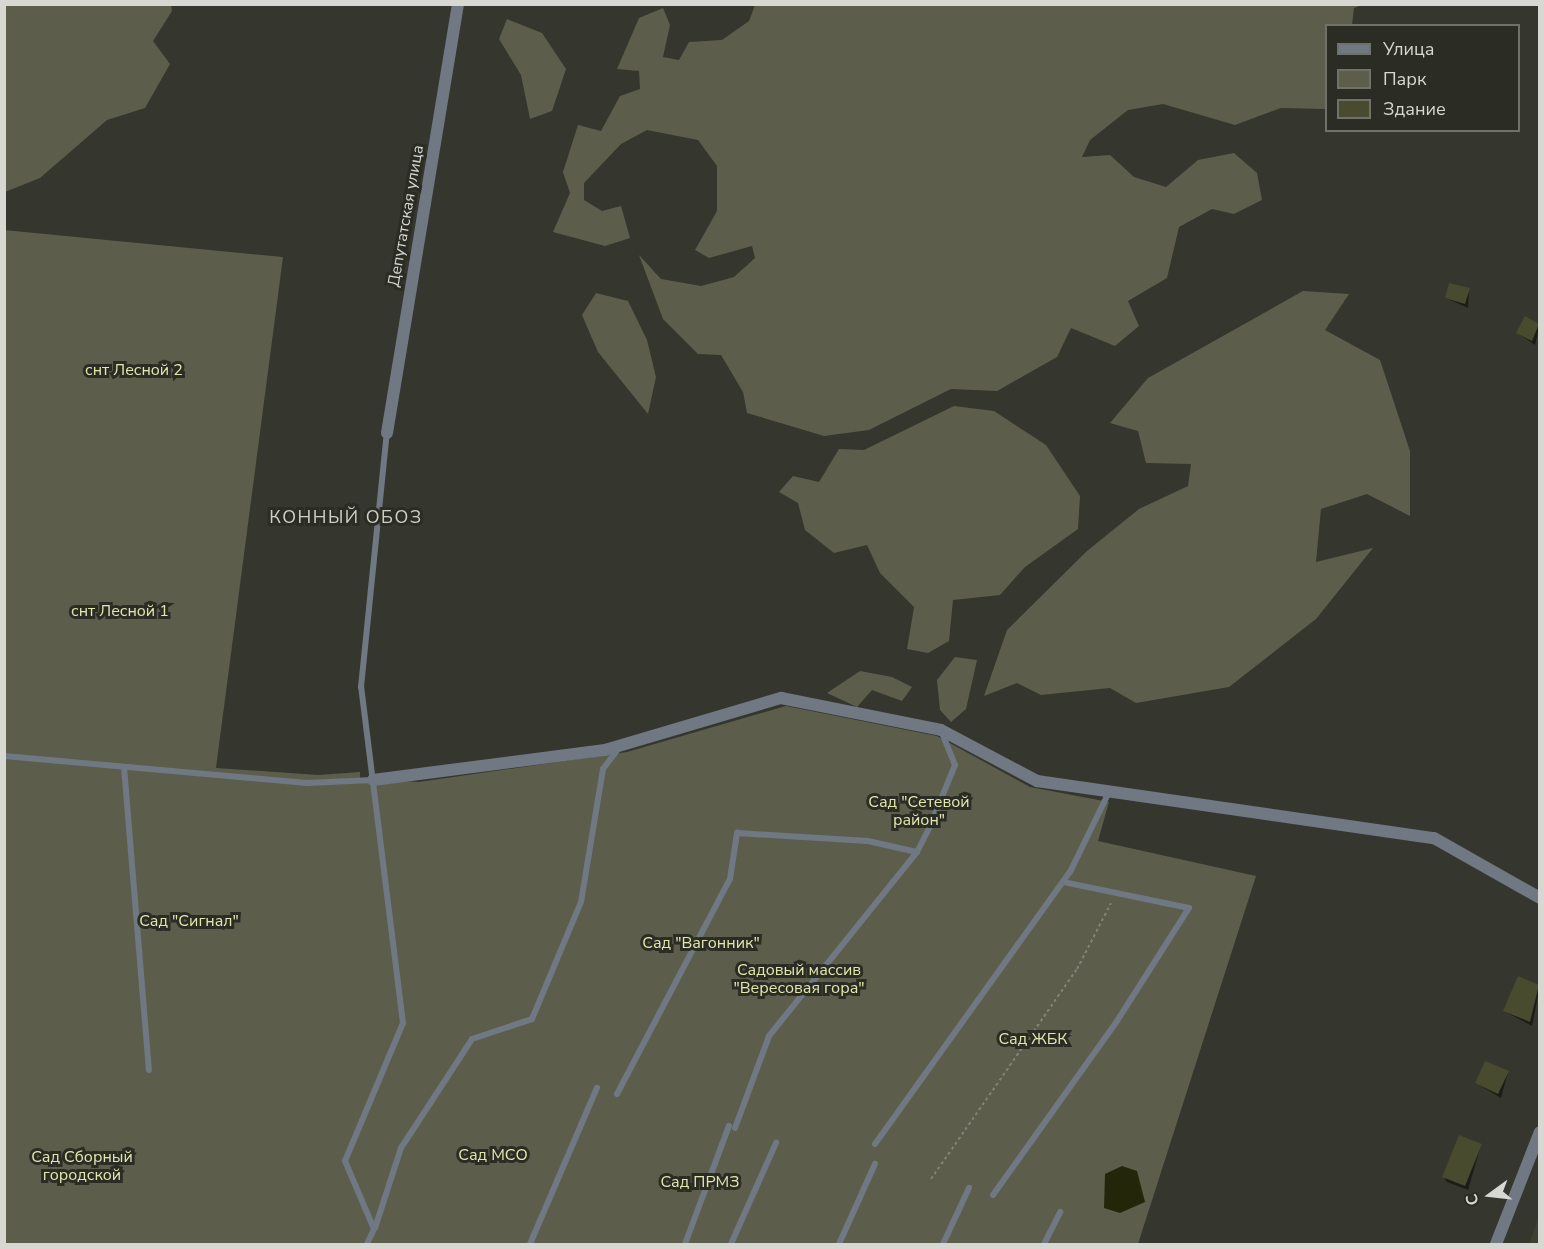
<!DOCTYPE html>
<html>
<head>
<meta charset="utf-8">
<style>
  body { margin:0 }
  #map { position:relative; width:1544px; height:1249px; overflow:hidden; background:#35362d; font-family:"Nunito Sans",sans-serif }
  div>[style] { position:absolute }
  .built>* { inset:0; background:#3d3f30 }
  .green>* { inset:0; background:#5c5e4b }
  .water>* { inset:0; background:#242609 }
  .shadow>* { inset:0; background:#0007 }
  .building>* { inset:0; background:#484b2e }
  .path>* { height:2px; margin-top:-1px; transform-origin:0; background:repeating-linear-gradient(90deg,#81827a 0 3px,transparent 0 6px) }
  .service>* { height:6px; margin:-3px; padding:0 3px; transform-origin:3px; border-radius:3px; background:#6f7883 }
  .minor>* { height:12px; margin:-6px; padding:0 6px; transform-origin:6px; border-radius:6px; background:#6f7883 }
  .tertiary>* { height:12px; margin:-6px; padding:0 6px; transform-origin:6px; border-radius:6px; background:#6f7883 }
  span { translate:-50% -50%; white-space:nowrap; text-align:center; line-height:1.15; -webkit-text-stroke:6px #2b2c24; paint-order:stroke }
  .street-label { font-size:16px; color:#d7d8d2 }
  .park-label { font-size:16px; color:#e1e7ae }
  .neighbourhood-label { font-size:18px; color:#cfd0c5; letter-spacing:1.5px }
  .frame { position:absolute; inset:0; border:6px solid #d7d8d2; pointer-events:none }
  .legend { position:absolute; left:1325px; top:24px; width:195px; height:108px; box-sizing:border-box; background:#2b2c24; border:2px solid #70716a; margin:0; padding:8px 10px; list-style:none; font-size:18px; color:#d7d8d2 }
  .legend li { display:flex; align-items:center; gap:12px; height:30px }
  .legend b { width:30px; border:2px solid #70716a }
  .north { position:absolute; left:1460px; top:1165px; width:60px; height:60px; -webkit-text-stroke:4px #2b2c24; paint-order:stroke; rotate:255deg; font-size:16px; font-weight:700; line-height:24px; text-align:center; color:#d7d8d2 }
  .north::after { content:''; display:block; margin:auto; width:21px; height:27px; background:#d7d8d2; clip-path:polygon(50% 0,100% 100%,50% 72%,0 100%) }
</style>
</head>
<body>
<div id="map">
  <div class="built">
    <div style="clip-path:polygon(1539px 1216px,1539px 1244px,1529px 1244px)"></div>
  </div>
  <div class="green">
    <div style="clip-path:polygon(5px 4px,171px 4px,172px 11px,153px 41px,170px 64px,145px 108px,107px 120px,40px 178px,5px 192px)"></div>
    <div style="clip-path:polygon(755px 5px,755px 4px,1362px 5px,1354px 8px,1352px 25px,1326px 26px,1326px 109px,1281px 108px,1235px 125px,1163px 104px,1128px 110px,1090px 140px,1082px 157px,1110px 155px,1134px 177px,1166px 187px,1198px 160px,1234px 153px,1257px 173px,1262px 200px,1234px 214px,1212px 209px,1179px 227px,1167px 278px,1128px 301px,1139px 326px,1115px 346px,1071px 328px,1057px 357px,997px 391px,951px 389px,869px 430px,824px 436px,747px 413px,743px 392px,721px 355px,698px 354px,663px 319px,639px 255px,661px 279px,701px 286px,734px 277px,755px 258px,752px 246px,709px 258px,695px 250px,717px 211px,717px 166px,698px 140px,647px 130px,621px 144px,584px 183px,584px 200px,602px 211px,621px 206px,630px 238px,605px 246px,553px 232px,570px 193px,563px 172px,578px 125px,601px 131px,620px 96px,640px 89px,639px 71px,617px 69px,639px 18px,663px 8px,670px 25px,663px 57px,679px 60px,689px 42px,722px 40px,749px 21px)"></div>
    <div style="clip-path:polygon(507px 19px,542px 33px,566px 69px,552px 111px,530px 119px,521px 75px,499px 39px)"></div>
    <div style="clip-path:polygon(4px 230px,283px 257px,216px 768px,318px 775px,360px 772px,360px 778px,419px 782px,627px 752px,786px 706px,937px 736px,1030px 787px,1109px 802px,1098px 841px,1256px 876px,1138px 1244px,5px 1244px)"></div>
    <div style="clip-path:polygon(1303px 291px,1349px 294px,1325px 330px,1380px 360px,1410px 451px,1410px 516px,1367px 494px,1321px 509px,1316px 562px,1373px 548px,1316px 619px,1229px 687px,1136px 703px,1110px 688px,1041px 695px,1017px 683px,984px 696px,1007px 630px,1087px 551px,1139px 509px,1188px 486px,1191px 464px,1146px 463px,1138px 431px,1110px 423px,1148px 378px)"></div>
    <div style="clip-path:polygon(596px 293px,628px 301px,647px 340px,656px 377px,648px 414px,598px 352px,582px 315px)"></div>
    <div style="clip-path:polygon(954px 406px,994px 411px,1046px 445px,1080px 496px,1078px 529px,1025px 567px,1000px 595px,953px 600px,949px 641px,928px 653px,907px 649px,914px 607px,880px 573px,867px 545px,834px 553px,805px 530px,798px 503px,779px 492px,793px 476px,819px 482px,839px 449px,864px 450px)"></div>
    <div style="clip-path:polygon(955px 657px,977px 660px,966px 709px,951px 722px,940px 710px,937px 680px)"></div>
    <div style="clip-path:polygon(860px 671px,892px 677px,912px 687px,902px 701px,872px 690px,857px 707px,827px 693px)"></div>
  </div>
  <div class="water">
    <div style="clip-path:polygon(1122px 1166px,1137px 1171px,1145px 1202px,1120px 1213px,1104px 1208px,1105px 1174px)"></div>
  </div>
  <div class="shadow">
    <div style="clip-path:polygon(1469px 289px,1468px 308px,1446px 298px)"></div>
    <div style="clip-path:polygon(1525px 318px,1540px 325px,1535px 345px,1518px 333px)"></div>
    <div style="clip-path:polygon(1518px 978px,1540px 986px,1532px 1026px,1504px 1011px)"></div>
    <div style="clip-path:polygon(1508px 1072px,1501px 1098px,1476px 1083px)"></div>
    <div style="clip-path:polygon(1481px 1145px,1468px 1190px,1447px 1182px,1444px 1177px)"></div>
  </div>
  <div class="building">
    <div style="clip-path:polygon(1449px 283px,1470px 288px,1465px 304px,1445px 298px)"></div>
    <div style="clip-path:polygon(1525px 316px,1539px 324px,1532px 341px,1516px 333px)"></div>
    <div style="clip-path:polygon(1518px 976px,1539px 985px,1530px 1022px,1503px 1011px)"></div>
    <div style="clip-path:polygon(1485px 1061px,1509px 1071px,1498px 1094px,1475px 1083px)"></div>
    <div style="clip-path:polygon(1459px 1135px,1482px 1144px,1465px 1186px,1442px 1177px)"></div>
  </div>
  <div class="path">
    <div style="left:931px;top:1179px;width:256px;rotate:-55.2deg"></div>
    <div style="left:1077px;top:969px;width:74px;rotate:-62.7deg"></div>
  </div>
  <div class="service">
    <div style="left:4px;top:756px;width:304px;rotate:5.1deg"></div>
    <div style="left:307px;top:783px;width:66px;rotate:-2.6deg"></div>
    <div style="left:124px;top:767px;width:304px;rotate:85.3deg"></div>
    <div style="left:617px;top:1094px;width:243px;rotate:-62.3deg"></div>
    <div style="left:730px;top:879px;width:47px;rotate:-81.3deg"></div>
    <div style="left:737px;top:833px;width:131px;rotate:3.5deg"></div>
    <div style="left:868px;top:841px;width:50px;rotate:12.7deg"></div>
    <div style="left:735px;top:1128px;width:98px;rotate:-69.7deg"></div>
    <div style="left:769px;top:1036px;width:236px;rotate:-51.2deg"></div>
    <div style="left:917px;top:852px;width:29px;rotate:-63deg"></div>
    <div style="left:930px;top:826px;width:66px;rotate:-67.7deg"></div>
    <div style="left:955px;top:765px;width:35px;rotate:-112deg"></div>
    <div style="left:875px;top:1144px;width:337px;rotate:-54.4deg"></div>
    <div style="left:1071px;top:870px;width:87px;rotate:-64deg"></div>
    <div style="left:993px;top:1195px;width:214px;rotate:-54.5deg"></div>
    <div style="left:1117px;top:1021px;width:134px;rotate:-57.5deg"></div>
    <div style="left:1189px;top:908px;width:129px;rotate:-168.3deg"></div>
    <div style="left:375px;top:1228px;width:84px;rotate:-72deg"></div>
    <div style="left:401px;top:1148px;width:130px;rotate:-56.9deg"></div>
    <div style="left:472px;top:1039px;width:63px;rotate:-18.4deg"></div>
    <div style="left:532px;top:1019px;width:127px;rotate:-67.3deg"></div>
    <div style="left:581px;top:902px;width:135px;rotate:-80.6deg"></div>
    <div style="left:603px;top:769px;width:26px;rotate:-53deg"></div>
    <div style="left:367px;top:1244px;width:17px;rotate:-65deg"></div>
    <div style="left:374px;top:1229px;width:74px;rotate:-113.1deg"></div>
    <div style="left:345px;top:1161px;width:150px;rotate:-67.2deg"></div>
    <div style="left:403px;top:1023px;width:339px;rotate:-97.1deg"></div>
    <div style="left:361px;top:687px;width:255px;rotate:-84.2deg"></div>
    <div style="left:530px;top:1244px;width:170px;rotate:-66.8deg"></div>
    <div style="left:685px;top:1244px;width:126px;rotate:-69.6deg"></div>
    <div style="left:731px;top:1244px;width:111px;rotate:-66deg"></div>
    <div style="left:839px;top:1244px;width:88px;rotate:-65.8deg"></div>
    <div style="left:943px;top:1244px;width:62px;rotate:-65.1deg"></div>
    <div style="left:1044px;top:1244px;width:36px;rotate:-63deg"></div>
  </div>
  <div class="minor">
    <div style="left:387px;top:433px;width:435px;rotate:-80.6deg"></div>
    <div style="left:373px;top:780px;width:234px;rotate:-7.4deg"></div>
    <div style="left:605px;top:750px;width:184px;rotate:-16.5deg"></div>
    <div style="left:781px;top:698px;width:163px;rotate:11.3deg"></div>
    <div style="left:941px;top:730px;width:109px;rotate:28deg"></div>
    <div style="left:1037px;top:781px;width:401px;rotate:8.2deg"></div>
    <div style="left:1434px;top:838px;width:122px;rotate:29.5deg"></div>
  </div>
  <div class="tertiary">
    <div style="left:1496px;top:1244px;width:120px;rotate:-68.6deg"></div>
  </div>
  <div class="street-label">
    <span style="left:406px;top:216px;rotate:-80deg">Депутатская улица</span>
  </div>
  <div class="park-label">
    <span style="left:134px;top:370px">снт Лесной 2</span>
    <span style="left:120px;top:611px">снт Лесной 1</span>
    <span style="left:919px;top:811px">Сад "Сетевой<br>район"</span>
    <span style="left:189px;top:921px">Сад "Сигнал"</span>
    <span style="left:701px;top:943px">Сад "Вагонник"</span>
    <span style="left:799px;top:979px">Садовый массив<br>"Вересовая гора"</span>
    <span style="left:1033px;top:1039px">Сад ЖБК</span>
    <span style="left:493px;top:1155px">Сад МСО</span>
    <span style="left:82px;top:1166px">Сад Сборный<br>городской</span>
    <span style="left:700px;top:1182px">Сад ПРМЗ</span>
  </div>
  <div class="neighbourhood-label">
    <span style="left:346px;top:517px">КОННЫЙ ОБОЗ</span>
  </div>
  <div class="frame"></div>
  <ul class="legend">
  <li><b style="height:8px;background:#6f7883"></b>Улица</li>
  <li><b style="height:16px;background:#5c5e4b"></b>Парк</li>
  <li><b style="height:16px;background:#484b2e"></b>Здание</li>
  </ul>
  <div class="north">С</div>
</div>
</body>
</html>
